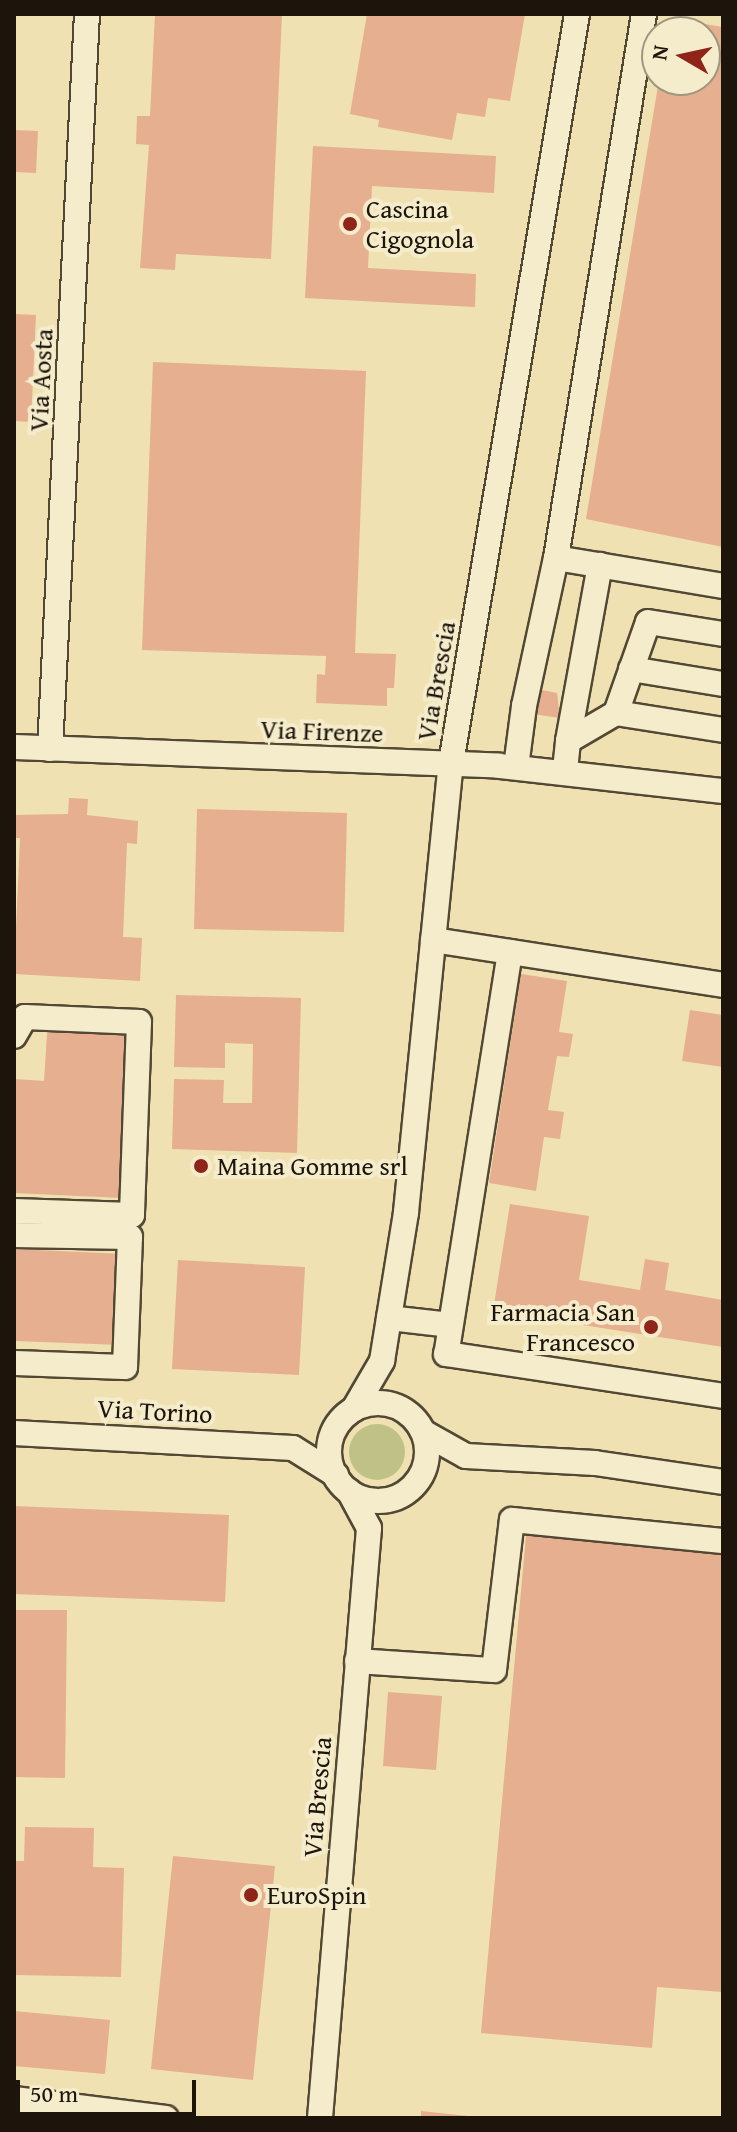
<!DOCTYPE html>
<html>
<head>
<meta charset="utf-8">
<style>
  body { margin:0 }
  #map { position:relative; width:737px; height:2132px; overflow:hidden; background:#efe1b1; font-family:"Gentium Book Plus",serif }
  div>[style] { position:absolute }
  .green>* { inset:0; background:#c0c187 }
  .round { border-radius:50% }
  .building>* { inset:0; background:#e5af90 }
  .roads { filter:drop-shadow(2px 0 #524834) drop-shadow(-2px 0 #524834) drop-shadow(0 2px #524834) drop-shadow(0 -2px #524834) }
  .minor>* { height:24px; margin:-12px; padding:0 12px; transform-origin:12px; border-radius:12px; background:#f5eccc }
  .minor>.ring { margin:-12px; padding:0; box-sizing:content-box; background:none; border:24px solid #f5eccc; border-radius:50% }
  .dots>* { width:22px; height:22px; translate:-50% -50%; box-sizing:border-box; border:4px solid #f5eccc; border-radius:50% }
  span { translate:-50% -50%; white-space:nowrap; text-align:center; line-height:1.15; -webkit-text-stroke:8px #f5eccc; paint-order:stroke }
  .poi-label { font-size:26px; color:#1d150b }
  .left { translate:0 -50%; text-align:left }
  .right { translate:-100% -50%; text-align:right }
  .street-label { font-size:26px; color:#1d150b }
  .frame { position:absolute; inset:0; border:16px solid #1d150b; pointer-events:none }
  .north { position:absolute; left:641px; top:16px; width:80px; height:80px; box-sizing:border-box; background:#f5eccc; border:2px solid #9f967f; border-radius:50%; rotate:279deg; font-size:22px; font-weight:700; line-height:32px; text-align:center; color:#1d150b }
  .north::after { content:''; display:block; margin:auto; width:28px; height:36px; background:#8f2418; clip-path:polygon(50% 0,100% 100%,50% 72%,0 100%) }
  .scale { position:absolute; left:16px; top:2080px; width:180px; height:36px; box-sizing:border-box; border:4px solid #1d150b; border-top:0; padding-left:10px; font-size:24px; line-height:28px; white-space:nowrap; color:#1d150b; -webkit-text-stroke:6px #f5eccc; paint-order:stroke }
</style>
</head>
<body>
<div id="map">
  <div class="green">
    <div class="round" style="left:349px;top:1424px;width:56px;height:56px"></div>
  </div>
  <div class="building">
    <div style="clip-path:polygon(155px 14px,282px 14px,271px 259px,176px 254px,175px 270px,140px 268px,149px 145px,136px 144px,137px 116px,150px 116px)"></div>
    <div style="clip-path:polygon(367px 14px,525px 14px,510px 101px,488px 98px,485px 117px,457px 113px,452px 140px,378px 127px,379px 120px,350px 114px)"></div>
    <div style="clip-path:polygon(669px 18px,723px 27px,723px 547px,586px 519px,659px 80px,705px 80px,705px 32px,667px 32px)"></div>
    <div style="clip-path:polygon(14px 130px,38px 131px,36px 173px,14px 172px)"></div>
    <div style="clip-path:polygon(313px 146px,496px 156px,494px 193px,372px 186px,368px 268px,476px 274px,475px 307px,305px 298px)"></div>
    <div style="clip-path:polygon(14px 314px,36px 315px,31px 422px,14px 421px)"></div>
    <div style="clip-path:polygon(153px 362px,366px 371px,355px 653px,396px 654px,394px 688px,387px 688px,387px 706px,316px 703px,317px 674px,325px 675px,326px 656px,142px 650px)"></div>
    <div style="clip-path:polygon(542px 690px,557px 693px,560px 718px,533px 714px)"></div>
    <div style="clip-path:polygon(69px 798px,88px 799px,87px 815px,138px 821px,137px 844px,127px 843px,123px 937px,142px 938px,140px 981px,14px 974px,20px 838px,14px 838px,14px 815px,68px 814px)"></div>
    <div style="clip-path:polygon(197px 809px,347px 813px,344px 932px,194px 929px)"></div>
    <div style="clip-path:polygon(521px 974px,567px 981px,559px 1032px,573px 1034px,569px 1057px,557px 1056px,548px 1110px,564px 1112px,560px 1139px,544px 1137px,536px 1191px,489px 1183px)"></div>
    <div style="clip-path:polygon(176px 995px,301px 998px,297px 1153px,172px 1149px,174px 1079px,224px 1080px,223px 1103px,252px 1103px,253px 1044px,225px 1043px,225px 1068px,174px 1067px)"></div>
    <div style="clip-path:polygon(690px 1010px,723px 1015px,723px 1067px,682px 1061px)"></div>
    <div style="clip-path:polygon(48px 1019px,130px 1027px,122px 1198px,14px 1193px,15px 1079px,44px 1081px)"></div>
    <div style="clip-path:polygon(510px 1204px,589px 1216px,579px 1280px,640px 1290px,645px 1259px,669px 1263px,665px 1290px,723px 1300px,723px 1347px,493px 1311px)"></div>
    <div style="clip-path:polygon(14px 1249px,125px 1254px,121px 1345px,14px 1341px)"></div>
    <div style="clip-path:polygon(178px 1260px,305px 1267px,299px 1375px,172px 1369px)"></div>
    <div style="clip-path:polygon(14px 1506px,229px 1515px,225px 1602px,14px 1594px)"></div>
    <div style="clip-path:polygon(527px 1525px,723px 1542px,723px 1992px,657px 1987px,652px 2048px,481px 2033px)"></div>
    <div style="clip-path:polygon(14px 1610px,67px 1610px,65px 1778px,14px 1777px)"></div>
    <div style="clip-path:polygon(388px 1692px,442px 1696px,436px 1770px,383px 1766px)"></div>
    <div style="clip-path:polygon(25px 1827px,94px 1828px,93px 1867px,124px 1868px,121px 1977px,14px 1975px,14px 1861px,24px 1861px)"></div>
    <div style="clip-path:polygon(173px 1856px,275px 1866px,253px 2080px,151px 2069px)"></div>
    <div style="clip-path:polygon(14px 2011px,110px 2020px,105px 2074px,14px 2066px)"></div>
    <div style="clip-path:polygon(421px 2111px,468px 2116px,468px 2118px,421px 2118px)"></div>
  </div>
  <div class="roads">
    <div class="minor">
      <div style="left:556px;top:558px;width:169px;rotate:9.5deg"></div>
      <div style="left:631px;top:669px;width:93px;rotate:9.3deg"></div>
      <div style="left:616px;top:713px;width:96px;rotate:-70.6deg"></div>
      <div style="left:648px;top:622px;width:76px;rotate:9.1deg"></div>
      <div style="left:568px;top:741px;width:179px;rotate:-79.7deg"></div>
      <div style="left:14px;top:747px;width:485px;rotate:2.2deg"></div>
      <div style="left:499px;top:766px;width:225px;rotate:6.4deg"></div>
      <div style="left:50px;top:749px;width:736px;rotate:-87.12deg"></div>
      <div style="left:516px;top:767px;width:62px;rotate:-82.5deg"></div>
      <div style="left:524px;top:706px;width:151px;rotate:-77.8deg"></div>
      <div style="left:556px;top:558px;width:551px;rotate:-80.81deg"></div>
      <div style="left:565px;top:770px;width:29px;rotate:-84deg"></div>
      <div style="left:568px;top:741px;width:56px;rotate:-30.3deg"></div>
      <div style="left:616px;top:713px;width:108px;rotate:9deg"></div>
      <div style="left:433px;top:940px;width:293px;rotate:8.8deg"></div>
      <div style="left:510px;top:952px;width:407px;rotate:99deg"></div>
      <div style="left:446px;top:1354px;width:280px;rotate:8.6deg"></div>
      <div style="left:14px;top:1036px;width:22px;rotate:-60deg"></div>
      <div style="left:25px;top:1017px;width:114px;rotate:2.5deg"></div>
      <div style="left:139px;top:1022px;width:193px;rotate:92.1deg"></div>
      <div style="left:132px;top:1215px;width:118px;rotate:-178.1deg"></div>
      <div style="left:14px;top:1235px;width:116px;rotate:1deg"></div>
      <div style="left:130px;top:1237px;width:130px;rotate:92.2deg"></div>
      <div style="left:125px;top:1367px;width:111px;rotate:-177.9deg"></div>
      <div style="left:389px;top:1318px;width:61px;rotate:6.5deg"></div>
      <div class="ring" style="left:329px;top:1403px;width:74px;height:74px"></div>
      <div style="left:354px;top:1409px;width:56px;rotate:-59.7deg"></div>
      <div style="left:382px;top:1361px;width:151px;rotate:-80.8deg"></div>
      <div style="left:406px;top:1212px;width:451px;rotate:-84.3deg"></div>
      <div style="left:451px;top:763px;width:760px;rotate:-80.45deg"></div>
      <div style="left:423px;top:1432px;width:49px;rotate:29.2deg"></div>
      <div style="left:466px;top:1456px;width:129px;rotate:3.1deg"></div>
      <div style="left:595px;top:1463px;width:129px;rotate:8.4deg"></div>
      <div style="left:14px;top:1433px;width:279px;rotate:3.1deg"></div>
      <div style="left:293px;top:1448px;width:51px;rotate:32.1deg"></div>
      <div style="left:357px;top:1661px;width:137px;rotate:3.8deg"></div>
      <div style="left:494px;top:1670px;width:151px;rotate:-83.2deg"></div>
      <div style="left:512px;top:1520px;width:212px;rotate:5.7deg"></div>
      <div style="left:14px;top:2099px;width:153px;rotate:7.1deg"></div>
      <div style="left:320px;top:2118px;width:592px;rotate:-85.25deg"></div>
      <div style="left:369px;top:1528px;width:42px;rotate:-118.4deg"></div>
    </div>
  </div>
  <div class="dots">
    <div style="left:350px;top:224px;background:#8f2418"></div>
    <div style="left:201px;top:1166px;background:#8f2418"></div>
    <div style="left:651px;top:1327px;background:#8f2418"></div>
    <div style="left:251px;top:1895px;background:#8f2418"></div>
  </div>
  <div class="poi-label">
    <span class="left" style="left:366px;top:224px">Cascina<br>Cigognola</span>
    <span class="left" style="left:217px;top:1166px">Maina Gomme srl</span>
    <span class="right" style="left:635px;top:1327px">Farmacia San<br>Francesco</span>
    <span class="left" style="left:267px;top:1895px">EuroSpin</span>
  </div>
  <div class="street-label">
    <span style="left:41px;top:380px;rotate:-87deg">Via Aosta</span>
    <span style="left:436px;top:681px;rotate:-80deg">Via Brescia</span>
    <span style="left:322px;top:731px;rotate:2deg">Via Firenze</span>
    <span style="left:155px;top:1411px;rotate:3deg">Via Torino</span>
    <span style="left:317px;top:1797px;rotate:-85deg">Via Brescia</span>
  </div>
  <div class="frame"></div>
  <div class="north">N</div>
  <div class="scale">50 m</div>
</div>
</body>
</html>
